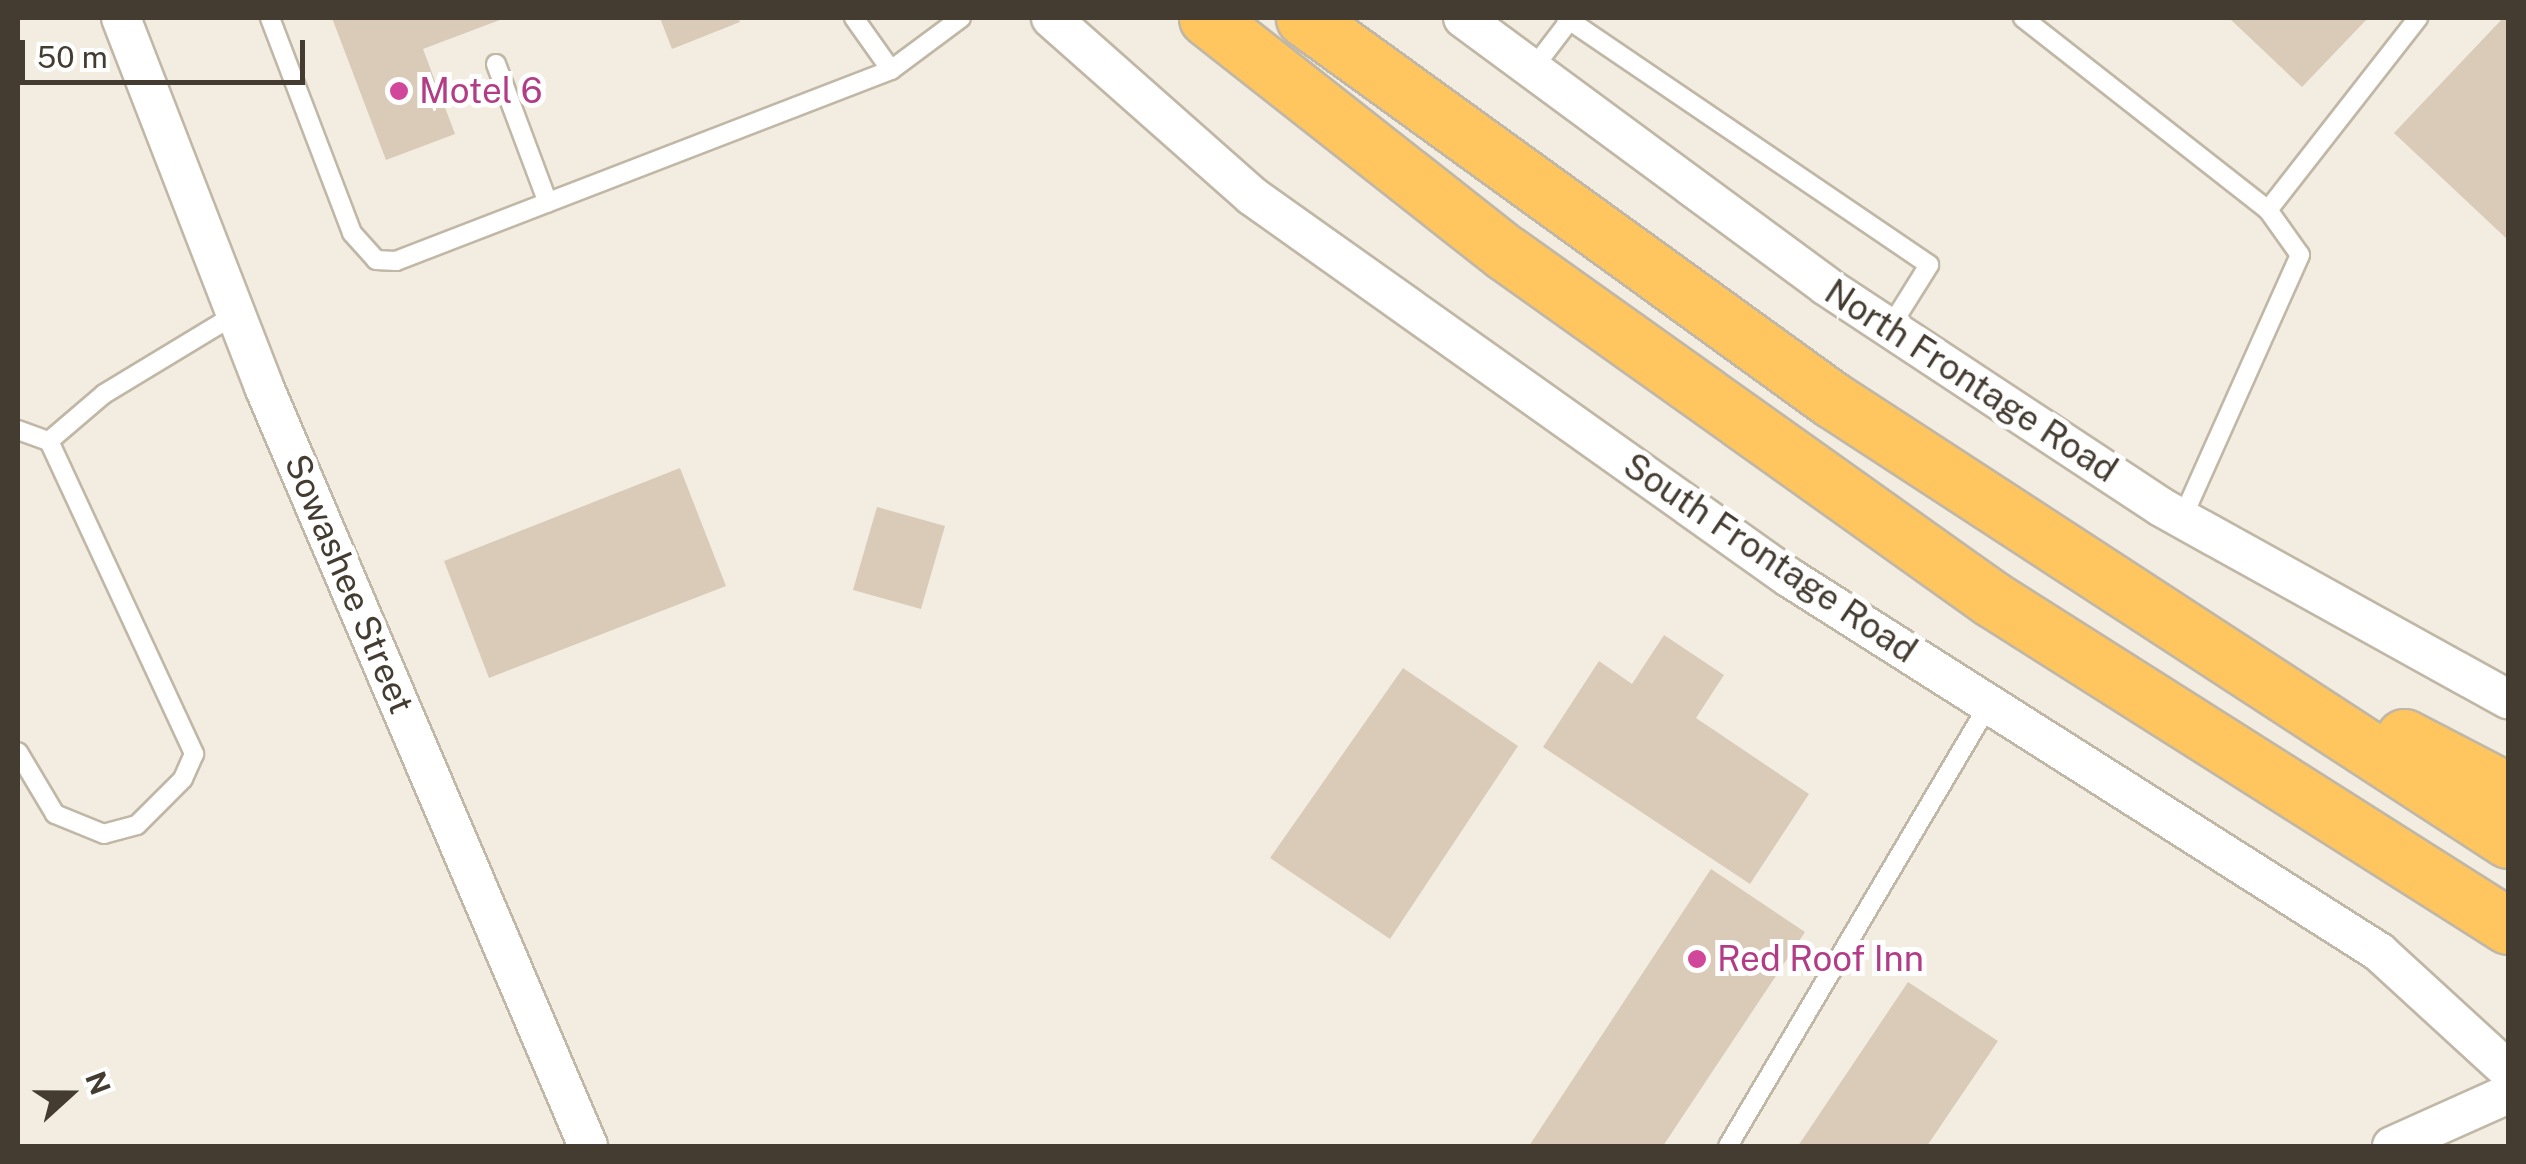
<!DOCTYPE html>
<html>
<head>
<meta charset="utf-8">
<style>
  body { margin:0 }
  #map { position:relative; width:2526px; height:1164px; overflow:hidden; background:#f3ede1; font-family:"Public Sans",sans-serif }
  div>[style] { position:absolute }
  .building>* { inset:0; background:#d9cbb8 }
  .roads { filter:drop-shadow(2px 0 #c1b7a6) drop-shadow(-2px 0 #c1b7a6) drop-shadow(0 2px #c1b7a6) drop-shadow(0 -2px #c1b7a6) }
  .service>* { height:18px; margin:-9px; padding:0 9px; transform-origin:9px; border-radius:9px; background:#fff }
  .minor>* { height:38px; margin:-19px; padding:0 19px; transform-origin:19px; border-radius:19px; background:#fff }
  .motorway>* { height:55px; margin:-27.5px; padding:0 27.5px; transform-origin:27.5px; border-radius:27.5px; background:#ffc660 }
  .dots>* { width:28px; height:28px; translate:-50% -50%; box-sizing:border-box; border:5px solid #fff; border-radius:50% }
  span { translate:-50% -50%; white-space:nowrap; text-align:center; line-height:1.15; -webkit-text-stroke:10px #fff; paint-order:stroke }
  .hotel-label { font-size:35px; color:#b23c85 }
  .left { translate:0 -50%; text-align:left }
  .street-label { font-size:35px; color:#443c31 }
  .frame { position:absolute; inset:0; border:20px solid #443c31; pointer-events:none }
  .north { position:absolute; left:20px; top:1044px; width:100px; height:100px; -webkit-text-stroke:8px #fff; paint-order:stroke; rotate:69deg; font-size:28px; font-weight:700; line-height:40px; text-align:center; color:#443c31 }
  .north::after { content:''; display:block; margin:auto; width:35px; height:45px; background:#443c31; clip-path:polygon(50% 0,100% 100%,50% 72%,0 100%) }
  .scale { position:absolute; left:20px; top:40px; width:285px; height:45px; box-sizing:border-box; border:5px solid #443c31; border-top:0; padding-left:12px; font-size:30px; line-height:35px; white-space:nowrap; color:#443c31; -webkit-text-stroke:8px #fff; paint-order:stroke }
</style>
</head>
<body>
<div id="map">
  <div class="building">
    <div style="clip-path:polygon(332px 18px,505px 18px,423px 49px,455px 134px,386px 160px)"></div>
    <div style="clip-path:polygon(660px 18px,738px 18px,740px 22px,672px 49px)"></div>
    <div style="clip-path:polygon(2229px 18px,2368px 18px,2302px 87px)"></div>
    <div style="clip-path:polygon(2503px 18px,2508px 18px,2507px 239px,2394px 133px)"></div>
    <div style="clip-path:polygon(680px 468px,726px 586px,489px 678px,444px 561px)"></div>
    <div style="clip-path:polygon(877px 507px,945px 526px,921px 609px,853px 590px)"></div>
    <div style="clip-path:polygon(1664px 635px,1724px 675px,1696px 718px,1809px 794px,1750px 884px,1543px 747px,1599px 661px,1632px 684px)"></div>
    <div style="clip-path:polygon(1403px 668px,1518px 746px,1390px 939px,1270px 858px)"></div>
    <div style="clip-path:polygon(1711px 869px,1805px 932px,1663px 1146px,1529px 1146px)"></div>
    <div style="clip-path:polygon(1908px 982px,1998px 1041px,1927px 1146px,1798px 1146px)"></div>
  </div>
  <div class="roads">
    <div class="service">
      <div style="left:270px;top:18px;width:230px;rotate:69.1deg"></div>
      <div style="left:352px;top:233px;width:36px;rotate:48deg"></div>
      <div style="left:376px;top:260px;width:20px;rotate:3deg"></div>
      <div style="left:396px;top:261px;width:531px;rotate:-21.1deg"></div>
      <div style="left:891px;top:70px;width:64px;rotate:-125.4deg"></div>
      <div style="left:1566px;top:18px;width:439px;rotate:34.2deg"></div>
      <div style="left:1929px;top:265px;width:75px;rotate:122deg"></div>
      <div style="left:2023px;top:18px;width:311px;rotate:38.1deg"></div>
      <div style="left:2268px;top:210px;width:55px;rotate:54.6deg"></div>
      <div style="left:2300px;top:255px;width:289px;rotate:114.1deg"></div>
      <div style="left:496px;top:64px;width:148px;rotate:69.5deg"></div>
      <div style="left:891px;top:70px;width:87px;rotate:-36.6deg"></div>
      <div style="left:1531px;top:71px;width:64px;rotate:-52.6deg"></div>
      <div style="left:2268px;top:210px;width:244px;rotate:-52deg"></div>
      <div style="left:18px;top:430px;width:33px;rotate:20deg"></div>
      <div style="left:49px;top:441px;width:345px;rotate:65.1deg"></div>
      <div style="left:194px;top:754px;width:27px;rotate:114deg"></div>
      <div style="left:183px;top:779px;width:65px;rotate:135deg"></div>
      <div style="left:137px;top:825px;width:34px;rotate:165deg"></div>
      <div style="left:104px;top:834px;width:53px;rotate:-157.8deg"></div>
      <div style="left:55px;top:814px;width:72px;rotate:-120.8deg"></div>
      <div style="left:49px;top:441px;width:72px;rotate:-40.5deg"></div>
      <div style="left:104px;top:394px;width:154px;rotate:-31.2deg"></div>
      <div style="left:1728px;top:1146px;width:513px;rotate:-59.44deg"></div>
    </div>
    <div class="minor">
      <div style="left:121px;top:18px;width:396px;rotate:68.8deg"></div>
      <div style="left:264px;top:387px;width:825px;rotate:66.88deg"></div>
      <div style="left:1051px;top:18px;width:268px;rotate:41.5deg"></div>
      <div style="left:1252px;top:196px;width:660px;rotate:35.38deg"></div>
      <div style="left:1790px;top:578px;width:698px;rotate:32.41deg"></div>
      <div style="left:2379px;top:952px;width:175px;rotate:42.5deg"></div>
      <div style="left:1463px;top:18px;width:451px;rotate:36.4deg"></div>
      <div style="left:1826px;top:286px;width:401px;rotate:33.4deg"></div>
      <div style="left:2161px;top:507px;width:397px;rotate:29deg"></div>
      <div style="left:2392px;top:1146px;width:127px;rotate:-24.1deg"></div>
    </div>
    <div class="motorway">
      <div style="left:1207px;top:18px;width:380px;rotate:38.2deg"></div>
      <div style="left:1506px;top:253px;width:597px;rotate:35.45deg"></div>
      <div style="left:1992px;top:599px;width:611px;rotate:32.36deg"></div>
      <div style="left:1304px;top:18px;width:650px;rotate:35.87deg"></div>
      <div style="left:1831px;top:399px;width:808px;rotate:33.08deg"></div>
      <div style="left:2404px;top:737px;width:117px;rotate:27.4deg"></div>
    </div>
  </div>
  <div class="dots">
    <div style="left:399px;top:91px;background:#d1479c"></div>
    <div style="left:1697px;top:959px;background:#d1479c"></div>
  </div>
  <div class="hotel-label">
    <span class="left" style="left:419px;top:91px">Motel 6</span>
    <span class="left" style="left:1717px;top:959px">Red Roof Inn</span>
  </div>
  <div class="street-label">
    <span style="left:1971px;top:381px;rotate:33deg">North Frontage Road</span>
    <span style="left:1770px;top:558px;rotate:34deg">South Frontage Road</span>
    <span style="left:349px;top:584px;rotate:67deg">Sowashee Street</span>
  </div>
  <div class="frame"></div>
  <div class="north">N</div>
  <div class="scale">50 m</div>
</div>
</body>
</html>
